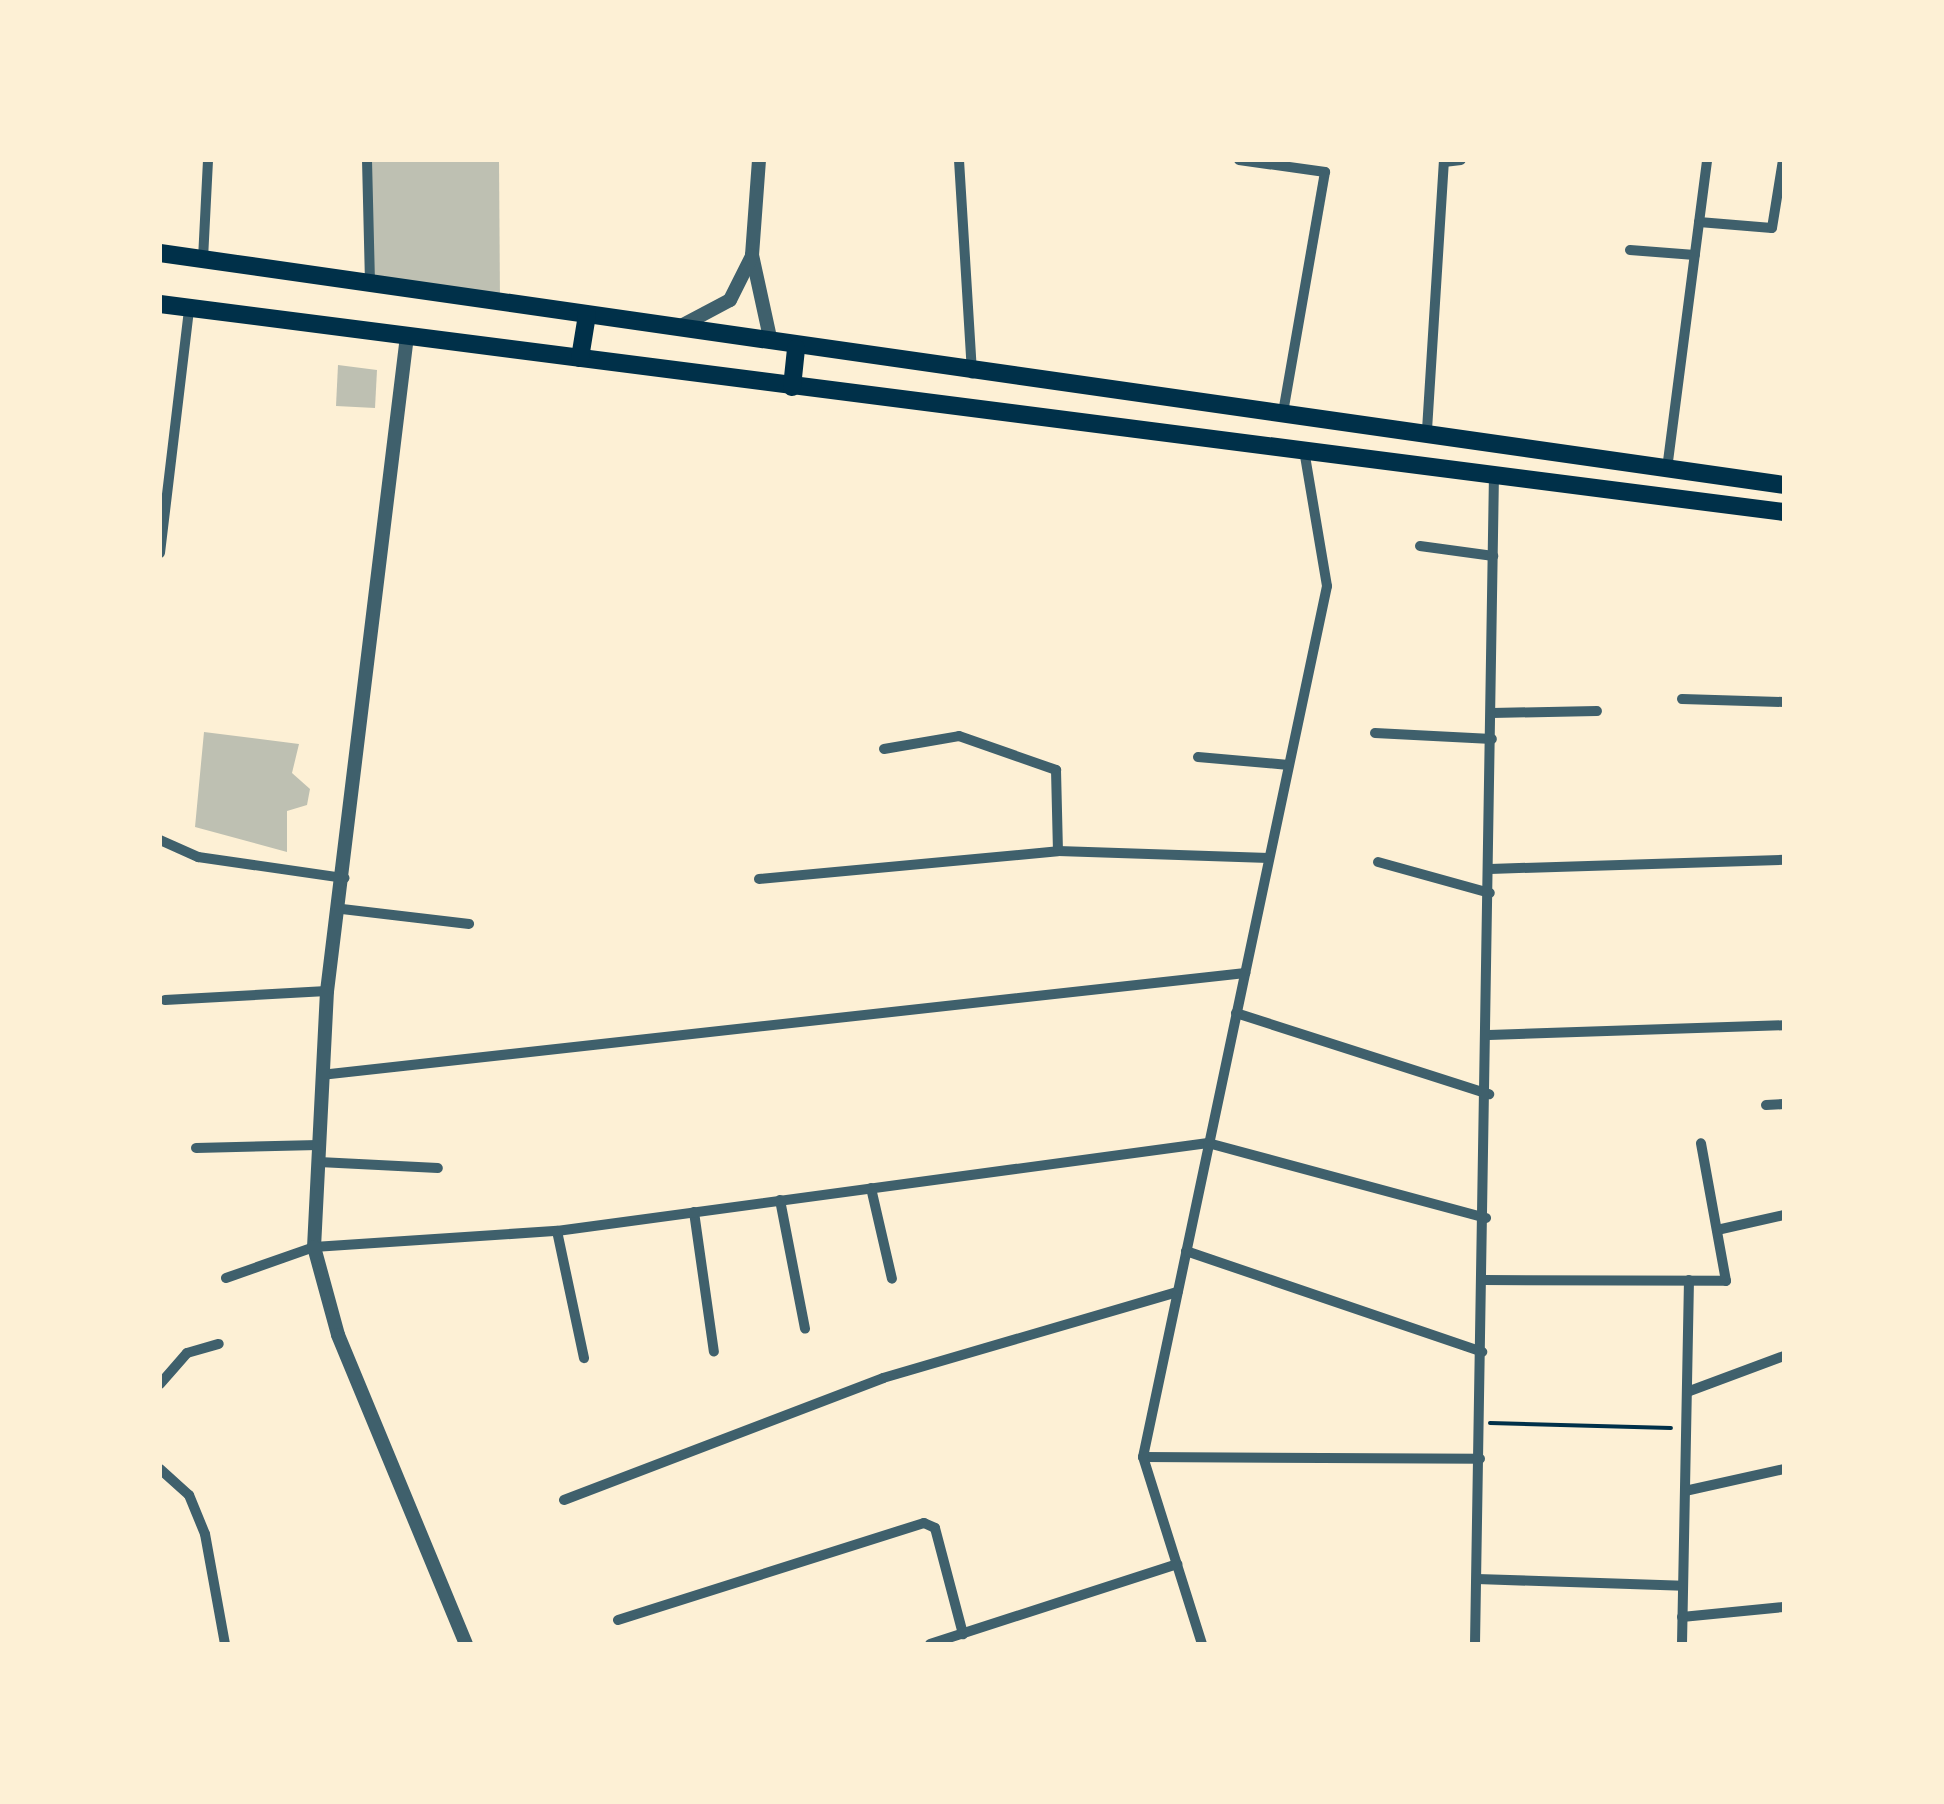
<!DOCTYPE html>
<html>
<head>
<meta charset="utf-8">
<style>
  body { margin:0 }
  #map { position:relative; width:1944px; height:1804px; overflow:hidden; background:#fdf0d5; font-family:Jost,sans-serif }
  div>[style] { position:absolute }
  .building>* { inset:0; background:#bec0b2 }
  .path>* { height:4px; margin:-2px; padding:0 2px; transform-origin:2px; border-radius:2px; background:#003049 }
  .minor>* { height:10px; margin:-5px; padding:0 5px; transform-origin:5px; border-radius:5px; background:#3f606c }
  .tertiary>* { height:14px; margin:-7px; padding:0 7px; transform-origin:7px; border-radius:7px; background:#3f606c }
  .primary>* { height:18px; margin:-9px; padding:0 9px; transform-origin:9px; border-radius:9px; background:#003049 }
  span { translate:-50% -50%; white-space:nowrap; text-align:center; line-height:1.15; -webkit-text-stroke:8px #fdf0d5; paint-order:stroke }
  .frame { position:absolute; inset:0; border:162px solid #fdf0d5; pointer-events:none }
</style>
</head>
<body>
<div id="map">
  <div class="building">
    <div style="clip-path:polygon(367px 160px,499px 160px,500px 302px,370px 283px)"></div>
    <div style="clip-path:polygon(338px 365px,377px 370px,375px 408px,336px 406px)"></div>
    <div style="clip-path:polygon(204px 732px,299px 744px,292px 773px,310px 789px,307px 805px,287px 811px,287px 852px,195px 827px)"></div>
  </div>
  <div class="path">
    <div style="left:1490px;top:1423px;width:181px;rotate:1.6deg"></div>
  </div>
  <div class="minor">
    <div style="left:367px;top:160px;width:123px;rotate:88.6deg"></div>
    <div style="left:959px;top:160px;width:214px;rotate:86.5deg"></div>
    <div style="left:1239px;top:160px;width:87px;rotate:7.9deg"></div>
    <div style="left:1325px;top:172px;width:244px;rotate:99.9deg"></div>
    <div style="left:1444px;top:162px;width:17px;rotate:-7deg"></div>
    <div style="left:1699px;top:222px;width:73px;rotate:4.7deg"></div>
    <div style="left:1772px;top:228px;width:69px;rotate:-80.8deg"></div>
    <div style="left:1630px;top:250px;width:65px;rotate:4.4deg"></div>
    <div style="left:203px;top:259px;width:99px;rotate:-87.1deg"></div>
    <div style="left:1427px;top:430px;width:271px;rotate:-86.4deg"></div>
    <div style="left:1667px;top:469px;width:312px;rotate:-82.6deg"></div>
    <div style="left:1420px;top:546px;width:74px;rotate:7.8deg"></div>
    <div style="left:160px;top:553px;width:247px;rotate:-83.2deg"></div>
    <div style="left:1682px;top:699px;width:102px;rotate:1.7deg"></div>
    <div style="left:1492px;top:713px;width:105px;rotate:-1.1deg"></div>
    <div style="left:1375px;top:733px;width:117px;rotate:2.9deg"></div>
    <div style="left:884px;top:749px;width:76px;rotate:-9.8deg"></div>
    <div style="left:959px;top:736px;width:103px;rotate:19.3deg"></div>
    <div style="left:1056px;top:770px;width:81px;rotate:88.6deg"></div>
    <div style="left:1198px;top:757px;width:91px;rotate:5deg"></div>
    <div style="left:160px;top:840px;width:42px;rotate:24.1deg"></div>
    <div style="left:198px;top:857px;width:148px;rotate:8.2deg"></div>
    <div style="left:1378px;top:862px;width:116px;rotate:15.5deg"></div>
    <div style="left:1490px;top:869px;width:294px;rotate:-1.8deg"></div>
    <div style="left:759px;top:879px;width:300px;rotate:-5.3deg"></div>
    <div style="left:1058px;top:851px;width:211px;rotate:1.9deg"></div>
    <div style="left:342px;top:909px;width:128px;rotate:6.7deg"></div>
    <div style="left:165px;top:1000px;width:162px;rotate:-3.2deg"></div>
    <div style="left:1236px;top:1013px;width:266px;rotate:17.8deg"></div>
    <div style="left:1489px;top:1035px;width:295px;rotate:-1.9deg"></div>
    <div style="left:321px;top:1075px;width:930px;rotate:-6.3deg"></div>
    <div style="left:1766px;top:1105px;width:18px;rotate:-3deg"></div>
    <div style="left:196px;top:1148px;width:122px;rotate:-1.4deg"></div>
    <div style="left:319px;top:1162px;width:119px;rotate:2.9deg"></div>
    <div style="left:871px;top:1188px;width:93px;rotate:77deg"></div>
    <div style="left:780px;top:1200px;width:131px;rotate:79deg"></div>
    <div style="left:694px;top:1212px;width:141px;rotate:81.9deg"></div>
    <div style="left:1717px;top:1230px;width:69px;rotate:-12.6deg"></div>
    <div style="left:557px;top:1231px;width:130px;rotate:78deg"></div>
    <div style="left:1186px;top:1251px;width:313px;rotate:18.8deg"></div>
    <div style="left:226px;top:1278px;width:93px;rotate:-19.4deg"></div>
    <div style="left:314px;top:1247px;width:244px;rotate:-3.8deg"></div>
    <div style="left:557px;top:1231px;width:657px;rotate:-7.7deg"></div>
    <div style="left:1208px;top:1143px;width:288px;rotate:15.1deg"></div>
    <div style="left:1484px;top:1280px;width:242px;rotate:0.2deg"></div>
    <div style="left:1726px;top:1281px;width:140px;rotate:-100.3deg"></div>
    <div style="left:160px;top:1384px;width:41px;rotate:-48.9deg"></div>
    <div style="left:187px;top:1353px;width:33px;rotate:-16deg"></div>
    <div style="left:1687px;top:1392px;width:103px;rotate:-20.4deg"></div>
    <div style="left:1143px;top:1457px;width:337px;rotate:0.3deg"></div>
    <div style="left:160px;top:1469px;width:39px;rotate:42deg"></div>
    <div style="left:189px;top:1495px;width:42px;rotate:67.7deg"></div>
    <div style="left:205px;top:1534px;width:112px;rotate:79.7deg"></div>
    <div style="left:1685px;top:1491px;width:101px;rotate:-12.5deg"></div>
    <div style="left:564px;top:1500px;width:342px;rotate:-20.9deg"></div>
    <div style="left:883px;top:1378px;width:307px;rotate:-16.3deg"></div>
    <div style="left:1477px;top:1579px;width:206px;rotate:1.9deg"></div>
    <div style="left:1682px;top:1617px;width:102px;rotate:-5.6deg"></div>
    <div style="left:618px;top:1620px;width:321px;rotate:-17.6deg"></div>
    <div style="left:924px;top:1523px;width:12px;rotate:24deg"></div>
    <div style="left:935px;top:1528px;width:110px;rotate:75.2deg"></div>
    <div style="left:930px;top:1644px;width:260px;rotate:-17.9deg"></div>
    <div style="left:1202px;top:1644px;width:196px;rotate:-107.5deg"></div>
    <div style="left:1143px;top:1457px;width:890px;rotate:-78.07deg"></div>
    <div style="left:1327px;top:586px;width:138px;rotate:-99.6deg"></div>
    <div style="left:1475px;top:1644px;width:1172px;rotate:-89.07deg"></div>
    <div style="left:1682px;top:1644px;width:364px;rotate:-88.9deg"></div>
  </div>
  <div class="tertiary">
    <div style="left:759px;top:160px;width:95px;rotate:94.2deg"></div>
    <div style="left:752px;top:255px;width:89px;rotate:77.7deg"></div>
    <div style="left:683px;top:325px;width:53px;rotate:-28deg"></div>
    <div style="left:730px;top:300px;width:49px;rotate:-63.4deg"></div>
    <div style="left:407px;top:336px;width:660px;rotate:96.96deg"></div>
    <div style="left:327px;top:991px;width:256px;rotate:92.9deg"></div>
    <div style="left:314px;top:1247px;width:91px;rotate:74.7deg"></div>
    <div style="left:338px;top:1335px;width:334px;rotate:67.5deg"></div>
  </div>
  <div class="primary">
    <div style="left:160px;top:253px;width:1640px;rotate:8.13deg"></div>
    <div style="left:160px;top:304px;width:1637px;rotate:7.3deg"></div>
    <div style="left:580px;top:358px;width:44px;rotate:-80.8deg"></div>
    <div style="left:792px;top:387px;width:39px;rotate:-84deg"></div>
  </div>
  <div class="frame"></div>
</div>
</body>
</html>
